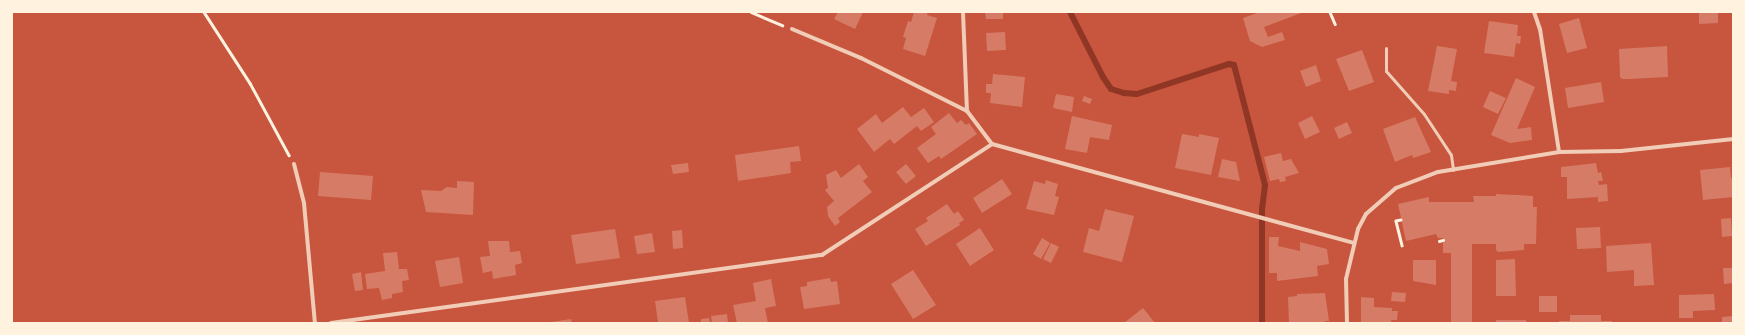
<!DOCTYPE html>
<html>
<head>
<meta charset="utf-8">
<style>
  body { margin:0 }
  #map { position:relative; width:1745px; height:335px; overflow:hidden; background:#c8553d; font-family:"Sofia Sans Condensed",sans-serif }
  div>[style] { position:absolute }
  .stream>* { height:6px; margin:-3px; padding:0 3px; transform-origin:3px; border-radius:3px; background:#8f3625 }
  .building>* { inset:0; background:#d67c66 }
  .path>* { height:2.5px; margin:-1.25px; padding:0 1.25px; transform-origin:1.25px; border-radius:1.25px; background:#fff3e0 }
  .service>* { height:3px; margin:-1.5px; padding:0 1.5px; transform-origin:1.5px; border-radius:1.5px; background:#f1ccb7 }
  .minor>* { height:4px; margin:-2px; padding:0 2px; transform-origin:2px; border-radius:2px; background:#f1ccb7 }
  span { translate:-50% -50%; white-space:nowrap; text-align:center; line-height:1.15; -webkit-text-stroke:3px #fff3e0; paint-order:stroke }
  .frame { position:absolute; inset:0; border:13px solid #fff3e0; pointer-events:none }
</style>
</head>
<body>
<div id="map">
  <div class="stream">
    <div style="left:1070px;top:12px;width:73px;rotate:63.1deg"></div>
    <div style="left:1103px;top:77px;width:14px;rotate:56deg"></div>
    <div style="left:1111px;top:89px;width:14px;rotate:17deg"></div>
    <div style="left:1124px;top:93px;width:13px;rotate:4deg"></div>
    <div style="left:1137px;top:94px;width:97px;rotate:-18.1deg"></div>
    <div style="left:1229px;top:64px;width:5px;rotate:11deg"></div>
    <div style="left:1234px;top:65px;width:124px;rotate:75.5deg"></div>
    <div style="left:1265px;top:185px;width:24px;rotate:97deg"></div>
    <div style="left:1262px;top:209px;width:114px;rotate:90deg"></div>
  </div>
  <div class="building">
    <div style="clip-path:polygon(838px 12px,863px 12px,855px 29px,834px 19px)"></div>
    <div style="clip-path:polygon(914px 12px,928px 12px,927px 15px,937px 18px,925px 56px,903px 49px,906px 38px,903px 37px,908px 21px,911px 22px)"></div>
    <div style="clip-path:polygon(985px 12px,1003px 12px,1003px 19px,986px 19px)"></div>
    <div style="clip-path:polygon(1260px 12px,1304px 12px,1264px 27px,1268px 37px,1282px 32px,1285px 40px,1262px 47px,1250px 41px,1243px 18px)"></div>
    <div style="clip-path:polygon(1699px 12px,1718px 12px,1718px 23px,1699px 24px)"></div>
    <div style="clip-path:polygon(1579px 18px,1587px 48px,1567px 53px,1559px 24px)"></div>
    <div style="clip-path:polygon(1489px 21px,1518px 25px,1517px 36px,1521px 36px,1520px 44px,1516px 43px,1514px 57px,1484px 53px)"></div>
    <div style="clip-path:polygon(1005px 32px,1006px 50px,987px 51px,986px 33px)"></div>
    <div style="clip-path:polygon(1437px 46px,1457px 49px,1451px 81px,1457px 82px,1456px 91px,1449px 90px,1449px 94px,1428px 91px)"></div>
    <div style="clip-path:polygon(1667px 46px,1668px 77px,1629px 79px,1622px 79px,1620px 77px,1619px 49px)"></div>
    <div style="clip-path:polygon(1362px 50px,1374px 82px,1349px 91px,1336px 59px)"></div>
    <div style="clip-path:polygon(1316px 65px,1321px 81px,1306px 87px,1300px 71px)"></div>
    <div style="clip-path:polygon(993px 74px,1025px 77px,1022px 107px,990px 103px,991px 93px,986px 93px,986px 84px,992px 84px)"></div>
    <div style="clip-path:polygon(1516px 78px,1535px 87px,1517px 129px,1531px 127px,1532px 140px,1510px 143px,1491px 135px)"></div>
    <div style="clip-path:polygon(1601px 82px,1604px 102px,1568px 108px,1565px 88px)"></div>
    <div style="clip-path:polygon(1490px 91px,1506px 98px,1498px 114px,1483px 107px)"></div>
    <div style="clip-path:polygon(1056px 94px,1074px 97px,1072px 112px,1053px 108px)"></div>
    <div style="clip-path:polygon(1084px 96px,1092px 99px,1090px 104px,1082px 101px)"></div>
    <div style="clip-path:polygon(903px 107px,911px 117px,924px 108px,934px 122px,921px 131px,917px 126px,894px 144px,890px 139px,874px 152px,857px 129px,876px 114px,882px 123px)"></div>
    <div style="clip-path:polygon(949px 113px,957px 123px,961px 120px,966px 125px,969px 123px,977px 134px,941px 159px,939px 156px,928px 163px,917px 148px,936px 134px,931px 127px)"></div>
    <div style="clip-path:polygon(1072px 116px,1112px 125px,1109px 140px,1090px 137px,1087px 153px,1065px 149px)"></div>
    <div style="clip-path:polygon(1312px 116px,1320px 132px,1305px 139px,1298px 123px)"></div>
    <div style="clip-path:polygon(1415px 117px,1431px 152px,1413px 158px,1412px 155px,1395px 162px,1383px 129px)"></div>
    <div style="clip-path:polygon(1347px 122px,1352px 133px,1339px 139px,1334px 128px)"></div>
    <div style="clip-path:polygon(1182px 134px,1199px 137px,1199px 134px,1219px 138px,1211px 175px,1175px 168px)"></div>
    <div style="clip-path:polygon(799px 146px,801px 161px,790px 162px,791px 173px,738px 181px,735px 155px)"></div>
    <div style="clip-path:polygon(1281px 153px,1283px 161px,1291px 159px,1299px 173px,1285px 177px,1286px 181px,1280px 182px,1279px 179px,1270px 181px,1264px 157px)"></div>
    <div style="clip-path:polygon(1222px 159px,1236px 162px,1240px 181px,1218px 177px)"></div>
    <div style="clip-path:polygon(688px 163px,689px 172px,673px 174px,671px 165px)"></div>
    <div style="clip-path:polygon(1596px 163px,1598px 173px,1601px 172px,1603px 181px,1598px 181px,1599px 185px,1607px 184px,1608px 201px,1598px 202px,1598px 197px,1567px 199px,1567px 177px,1561px 177px,1561px 167px)"></div>
    <div style="clip-path:polygon(859px 164px,868px 177px,863px 181px,872px 192px,838px 218px,840px 222px,835px 226px,828px 216px,827px 207px,834px 201px,825px 190px,828px 188px,826px 175px,836px 170px,841px 178px)"></div>
    <div style="clip-path:polygon(906px 164px,916px 176px,906px 184px,896px 172px)"></div>
    <div style="clip-path:polygon(1730px 167px,1731px 178px,1733px 178px,1733px 197px,1703px 200px,1700px 170px)"></div>
    <div style="clip-path:polygon(320px 172px,373px 176px,371px 200px,318px 196px)"></div>
    <div style="clip-path:polygon(1002px 179px,1012px 194px,982px 213px,973px 198px)"></div>
    <div style="clip-path:polygon(1046px 180px,1058px 184px,1055px 196px,1059px 197px,1054px 215px,1026px 209px,1034px 181px,1045px 184px)"></div>
    <div style="clip-path:polygon(457px 181px,474px 182px,473px 215px,426px 212px,421px 190px,441px 191px,447px 187px,457px 188px)"></div>
    <div style="clip-path:polygon(1496px 194px,1533px 196px,1533px 207px,1537px 207px,1536px 244px,1524px 244px,1524px 250px,1498px 252px,1496px 250px,1496px 244px,1472px 244px,1472px 323px,1451px 323px,1451px 253px,1443px 253px,1443px 238px,1438px 238px,1436px 234px,1406px 241px,1398px 204px,1429px 197px,1429px 202px,1474px 202px,1473px 196px,1496px 196px)"></div>
    <div style="clip-path:polygon(947px 204px,954px 214px,958px 211px,964px 220px,959px 223px,960px 225px,926px 246px,915px 229px,928px 221px,926px 218px)"></div>
    <div style="clip-path:polygon(1105px 209px,1134px 216px,1122px 262px,1083px 252px,1089px 228px,1099px 231px)"></div>
    <div style="clip-path:polygon(1731px 218px,1732px 236px,1722px 237px,1721px 219px)"></div>
    <div style="clip-path:polygon(1600px 227px,1601px 248px,1577px 249px,1576px 228px)"></div>
    <div style="clip-path:polygon(980px 228px,994px 250px,970px 266px,956px 244px)"></div>
    <div style="clip-path:polygon(615px 229px,620px 258px,576px 264px,571px 235px)"></div>
    <div style="clip-path:polygon(682px 230px,683px 248px,673px 249px,672px 231px)"></div>
    <div style="clip-path:polygon(652px 233px,655px 252px,637px 254px,634px 236px)"></div>
    <div style="clip-path:polygon(1269px 237px,1279px 237px,1278px 246px,1300px 251px,1300px 242px,1327px 249px,1329px 264px,1317px 266px,1318px 276px,1277px 281px,1277px 273px,1269px 273px)"></div>
    <div style="clip-path:polygon(1042px 238px,1050px 243px,1041px 259px,1033px 254px)"></div>
    <div style="clip-path:polygon(488px 241px,509px 241px,510px 252px,520px 251px,522px 263px,515px 265px,516px 275px,493px 279px,492px 271px,483px 273px,480px 257px,490px 256px)"></div>
    <div style="clip-path:polygon(1051px 243px,1059px 247px,1051px 263px,1043px 259px)"></div>
    <div style="clip-path:polygon(1651px 243px,1654px 285px,1634px 286px,1634px 270px,1607px 272px,1606px 246px)"></div>
    <div style="clip-path:polygon(397px 252px,399px 269px,407px 269px,409px 280px,402px 281px,403px 292px,392px 294px,392px 298px,382px 300px,379px 288px,367px 289px,365px 274px,385px 271px,383px 253px)"></div>
    <div style="clip-path:polygon(459px 257px,463px 283px,440px 287px,435px 261px)"></div>
    <div style="clip-path:polygon(1515px 259px,1516px 296px,1496px 296px,1496px 260px)"></div>
    <div style="clip-path:polygon(1413px 260px,1436px 260px,1436px 285px,1413px 281px)"></div>
    <div style="clip-path:polygon(1723px 268px,1733px 268px,1733px 283px,1724px 284px)"></div>
    <div style="clip-path:polygon(913px 270px,936px 305px,913px 319px,891px 284px)"></div>
    <div style="clip-path:polygon(361px 272px,363px 290px,355px 291px,352px 274px)"></div>
    <div style="clip-path:polygon(830px 278px,831px 282px,837px 281px,840px 304px,804px 309px,800px 287px,807px 286px,807px 282px)"></div>
    <div style="clip-path:polygon(771px 279px,776px 306px,765px 308px,768px 323px,737px 323px,733px 305px,756px 301px,753px 283px)"></div>
    <div style="clip-path:polygon(1392px 292px,1406px 293px,1405px 302px,1391px 301px)"></div>
    <div style="clip-path:polygon(1325px 293px,1329px 321px,1325px 321px,1325px 323px,1289px 323px,1288px 297px,1297px 296px,1297px 294px)"></div>
    <div style="clip-path:polygon(1714px 294px,1715px 310px,1693px 311px,1693px 318px,1679px 318px,1679px 295px)"></div>
    <div style="clip-path:polygon(1539px 296px,1557px 296px,1557px 312px,1539px 312px)"></div>
    <div style="clip-path:polygon(685px 297px,689px 323px,658px 323px,655px 301px)"></div>
    <div style="clip-path:polygon(1361px 297px,1374px 298px,1374px 307px,1392px 308px,1392px 311px,1398px 311px,1397px 320px,1391px 320px,1392px 323px,1361px 323px)"></div>
    <div style="clip-path:polygon(1143px 308px,1155px 323px,1124px 323px)"></div>
    <div style="clip-path:polygon(727px 314px,728px 323px,712px 323px,711px 316px)"></div>
    <div style="clip-path:polygon(1570px 315px,1601px 315px,1601px 321px,1612px 321px,1612px 323px,1559px 323px,1559px 321px,1570px 321px)"></div>
    <div style="clip-path:polygon(1733px 316px,1733px 323px,1722px 323px,1722px 317px)"></div>
    <div style="clip-path:polygon(709px 318px,710px 323px,701px 323px,701px 319px)"></div>
    <div style="clip-path:polygon(571px 319px,572px 323px,551px 323px,551px 322px)"></div>
    <div style="clip-path:polygon(1496px 320px,1526px 320px,1527px 323px,1496px 323px)"></div>
  </div>
  <div class="path">
    <div style="left:204px;top:12px;width:85px;rotate:57.1deg"></div>
    <div style="left:250px;top:83px;width:82px;rotate:61.6deg"></div>
    <div style="left:751px;top:12px;width:34px;rotate:23deg"></div>
    <div style="left:1330px;top:12px;width:13px;rotate:67deg"></div>
    <div style="left:1401px;top:220px;width:5px;rotate:169deg"></div>
    <div style="left:1396px;top:221px;width:25px;rotate:76deg"></div>
    <div style="left:1439px;top:241px;width:4px;rotate:-14deg"></div>
  </div>
  <div class="service">
    <div style="left:1386px;top:48px;width:23px;rotate:90deg"></div>
    <div style="left:1386px;top:71px;width:57px;rotate:48.5deg"></div>
    <div style="left:1424px;top:114px;width:49px;rotate:56.6deg"></div>
    <div style="left:1451px;top:155px;width:15px;rotate:82deg"></div>
  </div>
  <div class="minor">
    <div style="left:963px;top:12px;width:99px;rotate:87.7deg"></div>
    <div style="left:967px;top:111px;width:41px;rotate:52.9deg"></div>
    <div style="left:1534px;top:12px;width:18px;rotate:71deg"></div>
    <div style="left:1540px;top:29px;width:124px;rotate:81.2deg"></div>
    <div style="left:792px;top:29px;width:75px;rotate:22.8deg"></div>
    <div style="left:861px;top:58px;width:119px;rotate:26.6deg"></div>
    <div style="left:294px;top:164px;width:40px;rotate:75.6deg"></div>
    <div style="left:304px;top:203px;width:121px;rotate:84.8deg"></div>
    <div style="left:331px;top:323px;width:496px;rotate:-7.9deg"></div>
    <div style="left:822px;top:255px;width:203px;rotate:-33.1deg"></div>
    <div style="left:992px;top:144px;width:374px;rotate:15.3deg"></div>
    <div style="left:1347px;top:323px;width:44px;rotate:-91.3deg"></div>
    <div style="left:1346px;top:279px;width:51px;rotate:-76.5deg"></div>
    <div style="left:1358px;top:229px;width:17px;rotate:-62deg"></div>
    <div style="left:1366px;top:214px;width:40px;rotate:-41deg"></div>
    <div style="left:1396px;top:188px;width:45px;rotate:-20.9deg"></div>
    <div style="left:1438px;top:172px;width:123px;rotate:-9.4deg"></div>
    <div style="left:1559px;top:152px;width:62px;rotate:-0.9deg"></div>
    <div style="left:1621px;top:151px;width:113px;rotate:-6.1deg"></div>
  </div>
  <div class="frame"></div>
</div>
</body>
</html>
